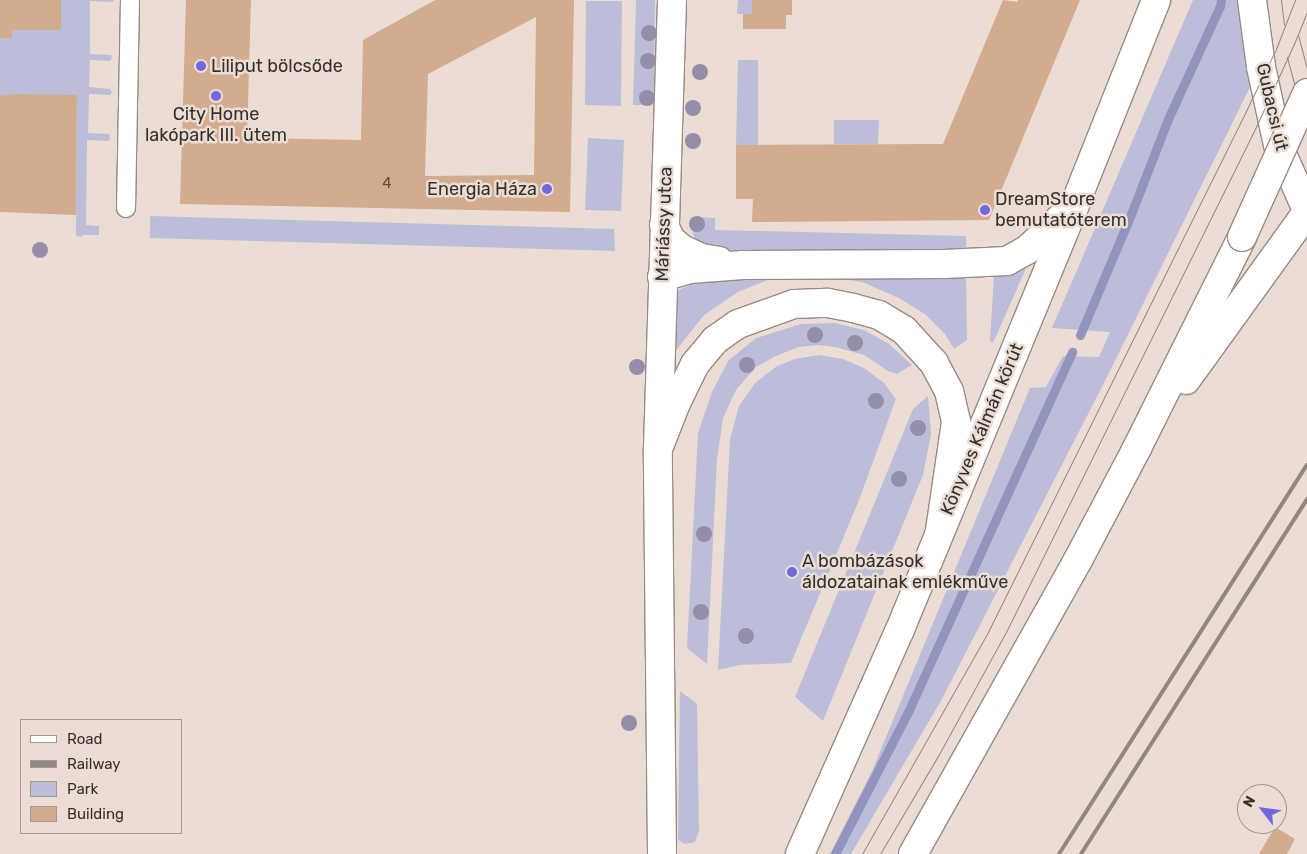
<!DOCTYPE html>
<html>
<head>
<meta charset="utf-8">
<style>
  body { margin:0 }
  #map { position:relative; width:1307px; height:854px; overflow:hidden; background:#ebddd4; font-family:Rubik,sans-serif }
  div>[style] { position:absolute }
  .green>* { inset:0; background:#bcbed9 }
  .stream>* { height:9px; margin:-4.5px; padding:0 4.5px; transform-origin:4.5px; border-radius:4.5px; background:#9294bd }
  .building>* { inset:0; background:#d3ab8e }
  .roads { filter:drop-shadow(1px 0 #988b83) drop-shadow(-1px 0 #988b83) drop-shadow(0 1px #988b83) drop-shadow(0 -1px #988b83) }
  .service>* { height:18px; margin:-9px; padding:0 9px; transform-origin:9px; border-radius:9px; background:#fff }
  .minor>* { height:28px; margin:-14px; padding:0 14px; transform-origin:14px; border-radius:14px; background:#fff }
  .primary>* { height:28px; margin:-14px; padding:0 14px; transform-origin:14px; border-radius:14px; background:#fff }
  .tram>* { height:1px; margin:-0.5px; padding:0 0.5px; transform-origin:0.5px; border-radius:0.5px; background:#918781 }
  .rail>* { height:4px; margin:-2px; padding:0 2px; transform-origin:2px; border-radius:2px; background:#918781 }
  .bridges { filter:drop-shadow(1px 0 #988b83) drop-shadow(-1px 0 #988b83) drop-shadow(0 1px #988b83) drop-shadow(0 -1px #988b83) }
  .primary-bridge>* { height:28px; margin:-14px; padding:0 14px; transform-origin:14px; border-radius:14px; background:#fff }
  .trees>* { width:16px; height:16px; margin:-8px; border-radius:50%; background:#958ea9 }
  .dots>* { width:14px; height:14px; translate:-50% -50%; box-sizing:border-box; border:2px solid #ebddd4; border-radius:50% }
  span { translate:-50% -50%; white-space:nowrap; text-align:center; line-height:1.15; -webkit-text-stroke:5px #ebddd4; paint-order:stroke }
  .number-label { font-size:15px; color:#5c4f44 }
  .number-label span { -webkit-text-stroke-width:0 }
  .poi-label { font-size:18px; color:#35302c }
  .left { translate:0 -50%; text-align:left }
  .right { translate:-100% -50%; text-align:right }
  .street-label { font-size:18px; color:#35302c }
  .legend { position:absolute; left:20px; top:719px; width:162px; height:115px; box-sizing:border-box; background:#ebddd4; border:1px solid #a29891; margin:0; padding:6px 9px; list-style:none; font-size:15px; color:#35302c }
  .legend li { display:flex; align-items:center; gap:10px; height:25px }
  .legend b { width:25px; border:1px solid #a29891 }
  .north { position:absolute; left:1237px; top:784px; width:50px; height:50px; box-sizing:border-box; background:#ebddd4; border:1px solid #a29891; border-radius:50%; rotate:300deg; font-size:14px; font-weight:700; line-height:20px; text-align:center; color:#35302c }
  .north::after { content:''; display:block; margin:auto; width:18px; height:22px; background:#7067e1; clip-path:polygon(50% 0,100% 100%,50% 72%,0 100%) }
</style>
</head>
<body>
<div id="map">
  <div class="green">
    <div style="clip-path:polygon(61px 0,114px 0,113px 2px,90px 1px,90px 54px,111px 55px,112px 58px,110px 61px,90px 60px,89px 87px,110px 89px,112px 92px,110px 95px,89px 94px,88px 133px,109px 134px,110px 137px,109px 141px,87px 140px,86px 225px,99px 226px,99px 235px,82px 235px,84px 135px,82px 237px,76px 236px,77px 95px,0 96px,0 38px,12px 38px,12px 30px,61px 30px)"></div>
    <div style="clip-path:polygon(636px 0,655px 0,654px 93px,652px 100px,646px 105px,633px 105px)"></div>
    <div style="clip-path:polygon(738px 0,752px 0,752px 14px,737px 14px)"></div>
    <div style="clip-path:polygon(1193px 0,1239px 0,1254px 79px,1108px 375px,942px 699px,851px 854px,830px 854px,872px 771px,1030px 388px,1046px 387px,1063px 356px,1099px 357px,1110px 332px,1052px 328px)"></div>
    <div style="clip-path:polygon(586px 1px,622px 1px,621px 106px,585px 105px)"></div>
    <div style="clip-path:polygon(738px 60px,758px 60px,758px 145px,736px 145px)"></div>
    <div style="clip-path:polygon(834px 120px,879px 120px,878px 144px,834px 144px)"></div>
    <div style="clip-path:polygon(588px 138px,624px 140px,621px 211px,585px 210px)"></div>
    <div style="clip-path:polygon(150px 216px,614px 229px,615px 251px,150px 238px)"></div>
    <div style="clip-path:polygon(691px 217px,715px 218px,715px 230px,966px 236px,966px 250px,720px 250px,706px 246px,695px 239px,691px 228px)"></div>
    <div style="clip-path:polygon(1028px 264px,993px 343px,990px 341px,994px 275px)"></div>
    <div style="clip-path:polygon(798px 272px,880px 275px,966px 273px,967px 340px,954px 349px,945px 334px,926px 315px,899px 298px,862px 282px,818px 275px,773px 278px,738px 292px,704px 315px,674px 353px,675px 292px,696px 282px,714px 278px,748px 273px)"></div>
    <div style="clip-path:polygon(835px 323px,864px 330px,889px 344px,912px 365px,897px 374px,888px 371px,864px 355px,835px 347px,818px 345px,798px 347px,776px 356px,756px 367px,736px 390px,723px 418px,717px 459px,707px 664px,687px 648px,698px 433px,712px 392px,728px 361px,756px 338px,801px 324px)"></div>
    <div style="clip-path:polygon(819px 355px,843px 359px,864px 368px,884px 383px,896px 399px,859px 500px,791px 663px,740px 665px,718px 670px,730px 439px,739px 406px,756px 382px,777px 366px,795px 359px)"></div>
    <div style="clip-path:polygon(928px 396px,931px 434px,923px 475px,823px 721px,795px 697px,913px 409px)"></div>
    <div style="clip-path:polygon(680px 691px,697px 704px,699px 831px,695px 842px,685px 844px,678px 840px)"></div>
  </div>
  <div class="stream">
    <div style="left:1080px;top:335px;width:131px;rotate:-67.1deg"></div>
    <div style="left:1131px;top:214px;width:102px;rotate:-68.7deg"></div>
    <div style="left:1168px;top:119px;width:124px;rotate:-65.3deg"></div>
    <div style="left:1220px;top:6px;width:6px;rotate:-81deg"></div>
    <div style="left:835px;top:854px;width:160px;rotate:-62.8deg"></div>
    <div style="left:908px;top:712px;width:396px;rotate:-65.5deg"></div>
  </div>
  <div class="building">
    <div style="clip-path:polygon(0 0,61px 0,61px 30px,12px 30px,12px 38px,0 38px)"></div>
    <div style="clip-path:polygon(evenodd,186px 0,251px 0,247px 138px,361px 140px,363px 40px,435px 0,574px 0,570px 212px,180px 204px,186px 0,536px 17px,534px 175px,425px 176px,428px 74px,536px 17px)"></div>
    <div style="clip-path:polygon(752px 0,792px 0,792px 15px,786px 15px,786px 29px,743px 29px,743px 14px,752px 14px)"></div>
    <div style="clip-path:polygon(1003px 0,1017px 2px,1018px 0,1080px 0,989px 220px,752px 222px,753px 199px,736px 199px,736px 145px,943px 144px)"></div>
    <div style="clip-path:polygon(15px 94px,77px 95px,76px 215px,0 212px,0 96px)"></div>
    <div style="clip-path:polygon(1275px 827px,1295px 839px,1287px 854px,1259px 854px)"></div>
  </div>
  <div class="roads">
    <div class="service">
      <div style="left:126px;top:208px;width:208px;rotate:-88.9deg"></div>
    </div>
    <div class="minor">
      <div style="left:658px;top:446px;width:446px;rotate:-88.2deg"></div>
    </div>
    <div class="primary">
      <div style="left:1252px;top:0;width:68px;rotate:82.3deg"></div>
      <div style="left:1261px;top:67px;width:80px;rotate:77.7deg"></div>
      <div style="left:1278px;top:145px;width:71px;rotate:66deg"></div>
      <div style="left:664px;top:225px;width:17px;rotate:65deg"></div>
      <div style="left:671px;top:240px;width:14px;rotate:39deg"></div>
      <div style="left:682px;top:249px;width:21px;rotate:25deg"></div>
      <div style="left:701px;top:258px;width:18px;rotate:9deg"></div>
      <div style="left:662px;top:277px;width:29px;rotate:-16deg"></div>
      <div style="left:690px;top:269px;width:53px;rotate:-4.3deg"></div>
      <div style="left:743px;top:265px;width:201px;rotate:-0.3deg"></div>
      <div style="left:944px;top:264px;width:63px;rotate:-2.7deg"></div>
      <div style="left:1007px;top:261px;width:23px;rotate:-29deg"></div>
      <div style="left:1027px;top:250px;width:58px;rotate:-43.6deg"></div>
      <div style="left:1186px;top:380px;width:207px;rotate:-54.2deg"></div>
      <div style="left:662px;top:854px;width:405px;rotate:-90.6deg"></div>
      <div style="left:658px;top:449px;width:49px;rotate:-68.6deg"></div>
      <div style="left:676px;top:403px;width:43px;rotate:-64deg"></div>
      <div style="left:695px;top:364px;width:31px;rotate:-50deg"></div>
      <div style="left:715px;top:340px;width:28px;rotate:-35deg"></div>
      <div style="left:738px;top:324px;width:59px;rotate:-19.7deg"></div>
      <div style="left:794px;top:304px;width:34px;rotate:-2deg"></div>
      <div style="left:828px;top:303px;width:25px;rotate:11deg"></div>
      <div style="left:853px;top:308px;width:27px;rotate:15deg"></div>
      <div style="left:879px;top:315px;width:29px;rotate:31deg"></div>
      <div style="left:904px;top:330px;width:45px;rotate:47.7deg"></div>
      <div style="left:934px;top:363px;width:32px;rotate:62deg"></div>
      <div style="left:949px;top:391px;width:32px;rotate:77deg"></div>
      <div style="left:956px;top:422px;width:110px;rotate:98.4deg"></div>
      <div style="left:800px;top:854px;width:243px;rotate:-66deg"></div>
      <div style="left:899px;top:632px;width:463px;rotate:-67.6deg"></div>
      <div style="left:1075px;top:204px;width:219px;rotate:-68.3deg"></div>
      <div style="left:913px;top:854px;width:337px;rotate:-60.7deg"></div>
      <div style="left:1078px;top:560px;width:127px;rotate:-62.2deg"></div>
      <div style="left:1137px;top:448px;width:236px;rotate:-63.5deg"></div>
    </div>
  </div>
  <div class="tram">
    <div style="left:1281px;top:0;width:25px;rotate:83deg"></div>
    <div style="left:1298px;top:35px;width:34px;rotate:75deg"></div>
    <div style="left:1287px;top:57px;width:78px;rotate:75.1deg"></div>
    <div style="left:862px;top:854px;width:253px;rotate:-60.4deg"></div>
    <div style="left:987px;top:634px;width:584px;rotate:-63.65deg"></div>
    <div style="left:1246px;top:111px;width:69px;rotate:-64.2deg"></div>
    <div style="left:1276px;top:49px;width:53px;rotate:-68.8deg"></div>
    <div style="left:880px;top:854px;width:114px;rotate:-59.4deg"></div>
    <div style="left:938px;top:756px;width:146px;rotate:-61.3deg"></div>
    <div style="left:1008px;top:628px;width:557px;rotate:-63.67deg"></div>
    <div style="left:1255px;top:129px;width:94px;rotate:-65.4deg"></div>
    <div style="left:1294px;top:44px;width:35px;rotate:-68deg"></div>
  </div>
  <div class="rail">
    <div style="left:1059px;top:854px;width:461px;rotate:-57.5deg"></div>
    <div style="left:1081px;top:854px;width:421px;rotate:-57.5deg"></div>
  </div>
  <div class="bridges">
    <div class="primary-bridge">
      <div style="left:1242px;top:237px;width:158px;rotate:-65.7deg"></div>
    </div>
  </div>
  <div class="trees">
    <div style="left:649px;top:33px"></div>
    <div style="left:648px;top:61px"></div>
    <div style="left:700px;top:72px"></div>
    <div style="left:647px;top:98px"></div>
    <div style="left:693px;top:108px"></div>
    <div style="left:693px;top:141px"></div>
    <div style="left:697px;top:224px"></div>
    <div style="left:40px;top:250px"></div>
    <div style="left:815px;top:335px"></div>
    <div style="left:855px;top:343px"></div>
    <div style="left:747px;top:365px"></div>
    <div style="left:637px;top:367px"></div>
    <div style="left:876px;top:401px"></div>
    <div style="left:918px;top:428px"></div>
    <div style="left:899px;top:479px"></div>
    <div style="left:704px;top:534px"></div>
    <div style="left:701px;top:612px"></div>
    <div style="left:746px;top:636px"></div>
    <div style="left:629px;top:723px"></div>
  </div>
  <div class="dots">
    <div style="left:201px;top:66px;background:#7067e1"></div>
    <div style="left:216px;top:96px;background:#7067e1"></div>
    <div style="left:547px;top:189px;background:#7067e1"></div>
    <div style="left:985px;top:210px;background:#7067e1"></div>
    <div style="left:792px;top:572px;background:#7067e1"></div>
  </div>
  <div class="number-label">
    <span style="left:387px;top:184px">4</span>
  </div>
  <div class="poi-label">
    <span class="left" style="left:211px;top:66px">Liliput bölcsőde</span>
    <span style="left:216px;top:125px">City Home<br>lakópark III. ütem</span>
    <span class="right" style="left:537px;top:189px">Energia Háza</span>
    <span class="left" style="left:995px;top:210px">DreamStore<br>bemutatóterem</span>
    <span class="left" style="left:802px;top:572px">A bombázások<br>áldozatainak emlékműve</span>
  </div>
  <div class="street-label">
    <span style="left:1272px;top:107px;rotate:77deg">Gubacsi út</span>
    <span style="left:664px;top:224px;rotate:-88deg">Máriássy utca</span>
    <span style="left:982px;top:429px;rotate:-67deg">Könyves Kálmán körút</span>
  </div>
  <ul class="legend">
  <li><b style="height:6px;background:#fff"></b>Road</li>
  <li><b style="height:6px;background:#918781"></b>Railway</li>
  <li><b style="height:14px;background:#bcbed9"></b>Park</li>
  <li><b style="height:14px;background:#d3ab8e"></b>Building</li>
  </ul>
  <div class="north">N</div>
</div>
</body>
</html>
